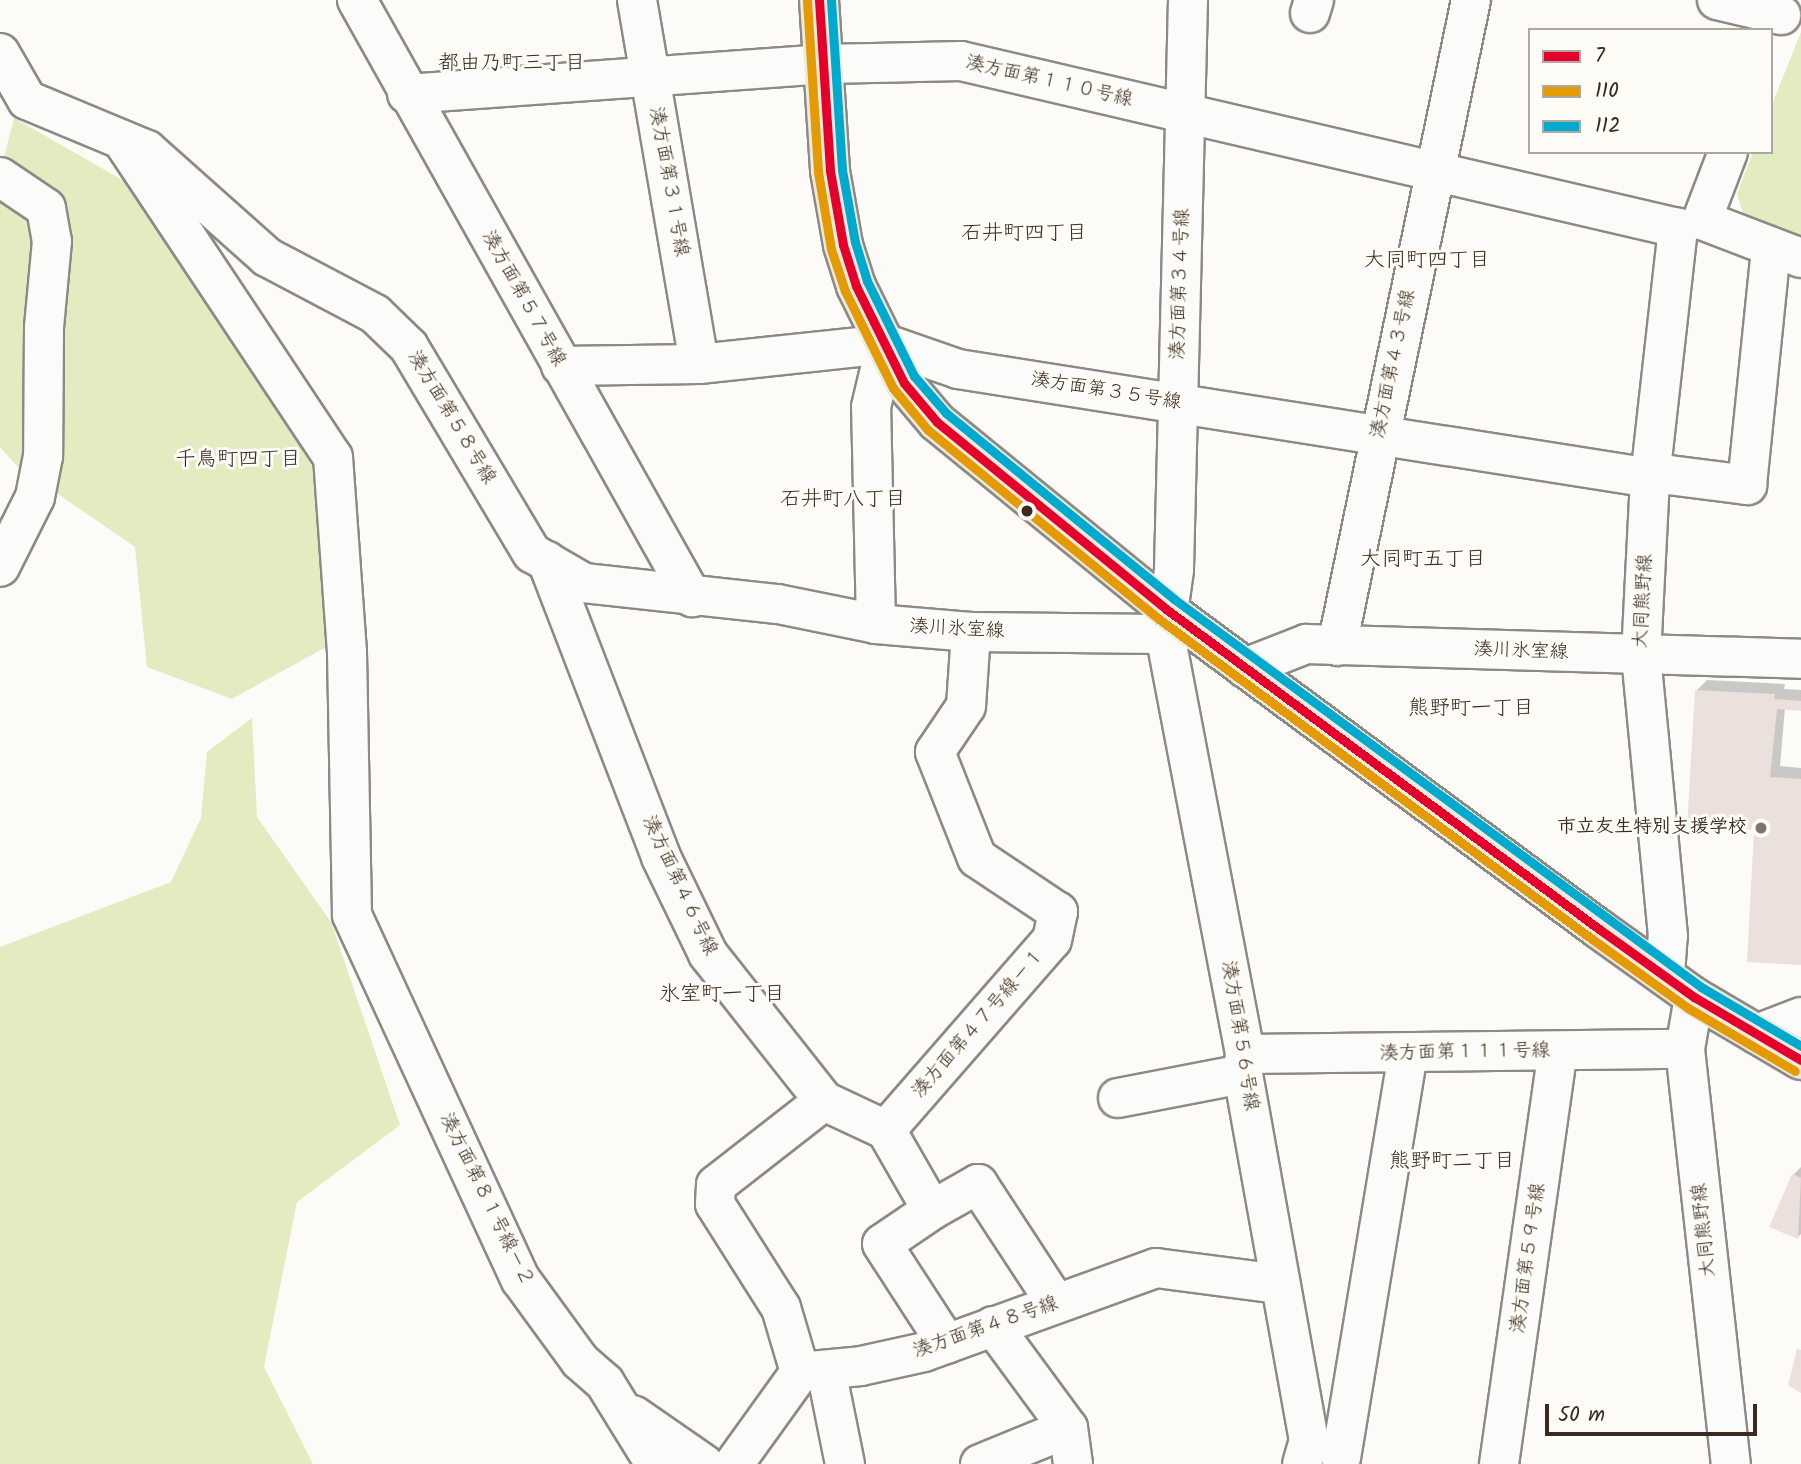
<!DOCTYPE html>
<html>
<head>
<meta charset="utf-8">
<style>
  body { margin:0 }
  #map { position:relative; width:1801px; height:1464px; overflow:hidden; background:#fcfbf8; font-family:Kalam,"Klee One",sans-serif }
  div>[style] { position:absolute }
  .green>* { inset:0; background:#e3ebc0 }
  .shadow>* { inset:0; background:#0003 }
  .building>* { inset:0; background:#ece0dc }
  .roads { filter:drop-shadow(2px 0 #8d8985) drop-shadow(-2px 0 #8d8985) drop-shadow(0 2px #8d8985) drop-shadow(0 -2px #8d8985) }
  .minor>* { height:38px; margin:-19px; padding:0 19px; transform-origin:19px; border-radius:19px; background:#fbfbf9 }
  .major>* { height:38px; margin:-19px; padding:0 19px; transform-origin:19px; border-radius:19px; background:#edeade }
  .bus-1>* { height:9px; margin:-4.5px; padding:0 4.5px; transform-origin:4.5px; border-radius:4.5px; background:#e4002b }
  .bus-2>* { height:9px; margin:-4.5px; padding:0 4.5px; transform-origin:4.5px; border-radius:4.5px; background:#e49a03 }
  .bus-3>* { height:9px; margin:-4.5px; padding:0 4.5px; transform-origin:4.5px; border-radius:4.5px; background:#00a9ce }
  .dots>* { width:19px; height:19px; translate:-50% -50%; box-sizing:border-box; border:4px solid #fdfcf7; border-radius:50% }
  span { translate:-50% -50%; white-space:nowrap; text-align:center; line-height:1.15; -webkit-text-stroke:6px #fdfcf7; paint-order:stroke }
  .street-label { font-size:19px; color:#3b2a1e }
  .poi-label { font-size:19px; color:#3b2a1e; font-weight:700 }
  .right { translate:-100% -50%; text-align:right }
  .neighbourhood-label { font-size:21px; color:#3b2a1e }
  .legend { position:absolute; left:1528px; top:28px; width:245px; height:126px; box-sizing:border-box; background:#fdfcf7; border:2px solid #afa8a0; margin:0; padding:9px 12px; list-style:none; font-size:21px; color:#3b2a1e }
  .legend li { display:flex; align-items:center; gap:14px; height:35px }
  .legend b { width:35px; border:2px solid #afa8a0 }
  .scale { position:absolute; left:1545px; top:1404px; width:212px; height:32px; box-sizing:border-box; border:4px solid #3b2a1e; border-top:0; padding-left:9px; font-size:21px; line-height:24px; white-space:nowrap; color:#3b2a1e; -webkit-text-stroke:5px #fdfcf7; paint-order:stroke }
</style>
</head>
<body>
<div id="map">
  <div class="green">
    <div style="clip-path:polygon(1801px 32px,1801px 236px,1743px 213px,1737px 194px,1753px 152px,1771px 152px,1771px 107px)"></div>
    <div style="clip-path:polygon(14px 118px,133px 186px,256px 370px,314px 470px,326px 647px,232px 699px,147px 667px,135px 547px,16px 465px,0 447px,0 174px)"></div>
    <div style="clip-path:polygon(252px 718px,257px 817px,331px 922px,400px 1125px,297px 1202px,264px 1367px,313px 1464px,0 1464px,0 947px,171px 882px,201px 818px,207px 752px)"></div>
  </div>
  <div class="shadow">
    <div style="clip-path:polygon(1707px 680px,1785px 684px,1784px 689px,1801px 690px,1801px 710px,1785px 708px,1780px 766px,1801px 768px,1801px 963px,1755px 829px,1696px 691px)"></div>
    <div style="clip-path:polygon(1801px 1167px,1801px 1234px,1798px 1237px,1793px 1175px)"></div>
  </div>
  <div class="building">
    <div style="clip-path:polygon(1695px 690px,1775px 694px,1774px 699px,1801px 701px,1801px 711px,1777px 709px,1770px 777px,1801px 779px,1801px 965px,1747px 962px,1754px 830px,1687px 827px)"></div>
    <div style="clip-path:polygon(1792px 1174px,1801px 1178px,1798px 1239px,1769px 1227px)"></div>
    <div style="clip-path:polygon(1797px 1349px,1801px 1350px,1801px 1393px,1788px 1385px)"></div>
  </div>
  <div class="roads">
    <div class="minor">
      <div style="left:357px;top:0;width:685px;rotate:60.7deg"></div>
      <div style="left:637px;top:0;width:369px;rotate:80.3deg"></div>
      <div style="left:1188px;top:0;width:570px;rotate:91.41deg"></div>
      <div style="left:1174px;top:570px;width:65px;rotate:98deg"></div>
      <div style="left:1165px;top:634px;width:428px;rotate:79.2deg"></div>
      <div style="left:1245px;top:1054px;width:20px;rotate:96deg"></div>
      <div style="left:1243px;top:1074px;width:372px;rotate:79.8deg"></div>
      <div style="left:1309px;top:1440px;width:25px;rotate:106deg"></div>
      <div style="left:1717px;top:0;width:66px;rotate:13.2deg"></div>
      <div style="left:1310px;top:13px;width:14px;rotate:-73deg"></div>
      <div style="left:0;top:53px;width:54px;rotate:60.1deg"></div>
      <div style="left:27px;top:100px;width:130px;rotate:22.6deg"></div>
      <div style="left:147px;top:150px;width:161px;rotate:41.7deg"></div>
      <div style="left:267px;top:257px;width:122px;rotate:27.8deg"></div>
      <div style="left:375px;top:314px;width:47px;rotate:44.1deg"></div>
      <div style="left:409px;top:347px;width:240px;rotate:59.2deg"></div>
      <div style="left:532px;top:553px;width:60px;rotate:30deg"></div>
      <div style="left:584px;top:583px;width:195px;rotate:6.2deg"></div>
      <div style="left:778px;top:604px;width:100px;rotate:11.5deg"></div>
      <div style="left:876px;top:624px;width:95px;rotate:4.8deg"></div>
      <div style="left:971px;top:632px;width:194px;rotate:0.6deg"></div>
      <div style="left:407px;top:94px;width:416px;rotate:-4.1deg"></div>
      <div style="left:822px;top:64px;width:139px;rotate:-1.2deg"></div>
      <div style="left:961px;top:61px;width:736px;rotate:13.11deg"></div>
      <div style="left:122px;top:140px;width:381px;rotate:56.4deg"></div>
      <div style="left:333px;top:457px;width:196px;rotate:85.9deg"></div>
      <div style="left:347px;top:653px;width:262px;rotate:88.9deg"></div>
      <div style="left:352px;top:915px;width:402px;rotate:65.2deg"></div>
      <div style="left:521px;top:1280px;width:100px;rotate:53.9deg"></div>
      <div style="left:580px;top:1361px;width:33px;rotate:41deg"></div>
      <div style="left:605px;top:1383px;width:95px;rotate:58.3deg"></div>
      <div style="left:1728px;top:152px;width:73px;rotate:110.9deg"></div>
      <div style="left:1702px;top:220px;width:106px;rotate:21deg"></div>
      <div style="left:0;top:177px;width:55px;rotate:34deg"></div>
      <div style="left:46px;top:208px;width:34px;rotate:80deg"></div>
      <div style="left:52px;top:241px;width:87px;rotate:95.3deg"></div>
      <div style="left:44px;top:328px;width:128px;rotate:90.4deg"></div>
      <div style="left:43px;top:456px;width:42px;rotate:101deg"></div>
      <div style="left:35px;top:497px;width:78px;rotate:116.6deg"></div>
      <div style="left:561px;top:366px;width:138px;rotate:-0.8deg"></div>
      <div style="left:699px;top:364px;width:188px;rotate:-6.1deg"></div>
      <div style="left:886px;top:344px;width:76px;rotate:19.1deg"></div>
      <div style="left:958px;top:369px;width:701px;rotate:8.95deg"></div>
      <div style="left:1650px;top:478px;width:19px;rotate:-9deg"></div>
      <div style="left:1669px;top:475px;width:79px;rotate:7.3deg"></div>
      <div style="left:1747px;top:485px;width:239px;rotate:-84.2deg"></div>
      <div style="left:547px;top:561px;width:317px;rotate:68.9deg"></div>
      <div style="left:661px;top:857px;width:108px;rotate:64.1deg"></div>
      <div style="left:708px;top:954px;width:187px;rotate:51.7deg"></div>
      <div style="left:824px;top:1101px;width:68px;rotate:25.1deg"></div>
      <div style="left:886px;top:1130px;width:92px;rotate:60.1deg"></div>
      <div style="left:932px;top:1210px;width:60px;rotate:145.8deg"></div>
      <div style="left:882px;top:1244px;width:119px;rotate:57deg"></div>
      <div style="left:876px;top:624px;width:217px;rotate:-91.3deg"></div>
      <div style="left:871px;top:407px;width:65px;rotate:-76.6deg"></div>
      <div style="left:1337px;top:646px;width:660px;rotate:-78.28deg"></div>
      <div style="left:1245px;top:668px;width:66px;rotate:-21.5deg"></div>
      <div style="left:1306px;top:644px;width:495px;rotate:1.7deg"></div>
      <div style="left:1665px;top:975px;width:39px;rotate:-86deg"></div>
      <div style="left:1668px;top:936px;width:281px;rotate:-95.5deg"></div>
      <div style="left:1641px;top:656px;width:178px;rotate:-87.1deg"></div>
      <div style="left:1650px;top:478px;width:252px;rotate:-83.6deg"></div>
      <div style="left:1694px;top:997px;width:53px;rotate:99.8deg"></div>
      <div style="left:1685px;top:1049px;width:418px;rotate:83.7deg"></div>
      <div style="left:1757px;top:1034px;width:47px;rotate:-21.1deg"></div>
      <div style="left:1245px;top:1054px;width:440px;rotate:-0.7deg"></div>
      <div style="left:1118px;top:1098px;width:127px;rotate:-10.9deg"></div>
      <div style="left:886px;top:1130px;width:252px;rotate:-48.9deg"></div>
      <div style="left:1052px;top:940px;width:29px;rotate:-78deg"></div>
      <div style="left:1058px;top:912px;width:97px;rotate:-146.3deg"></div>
      <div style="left:977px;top:858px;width:114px;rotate:-111.6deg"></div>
      <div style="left:935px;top:752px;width:55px;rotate:-56deg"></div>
      <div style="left:966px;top:706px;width:74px;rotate:-86.1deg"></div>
      <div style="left:932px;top:1210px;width:53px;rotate:-29.5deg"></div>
      <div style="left:978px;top:1184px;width:142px;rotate:56.8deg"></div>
      <div style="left:993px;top:1326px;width:127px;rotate:53.7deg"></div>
      <div style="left:1068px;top:1428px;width:36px;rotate:82deg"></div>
      <div style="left:826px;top:1370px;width:96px;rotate:78.6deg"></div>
      <div style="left:800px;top:1372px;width:67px;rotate:-106.5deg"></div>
      <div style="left:781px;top:1308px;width:123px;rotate:-122.4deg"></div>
      <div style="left:715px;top:1204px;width:19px;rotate:-87deg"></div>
      <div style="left:716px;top:1185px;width:137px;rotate:-37.9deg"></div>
      <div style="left:633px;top:1415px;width:86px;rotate:34.6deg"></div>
      <div style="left:1341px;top:1458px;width:410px;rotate:-80.6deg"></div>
      <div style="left:734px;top:1464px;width:113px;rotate:-54.3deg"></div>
      <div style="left:800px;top:1372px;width:61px;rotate:-5.6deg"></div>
      <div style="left:861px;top:1366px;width:65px;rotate:-12.5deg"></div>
      <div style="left:924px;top:1352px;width:247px;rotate:-19.9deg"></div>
      <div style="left:1156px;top:1268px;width:125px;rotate:7.4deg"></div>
      <div style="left:980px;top:1464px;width:95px;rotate:-22.2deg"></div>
      <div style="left:1499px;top:1464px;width:416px;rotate:-81.9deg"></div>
    </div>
    <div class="major">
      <div style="left:819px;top:0;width:171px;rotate:86.3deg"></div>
      <div style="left:830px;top:171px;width:75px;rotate:80deg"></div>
      <div style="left:843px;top:245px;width:43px;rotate:72.4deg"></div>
      <div style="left:856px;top:286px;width:108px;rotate:63.7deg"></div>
      <div style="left:904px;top:383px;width:51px;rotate:49.8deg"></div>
      <div style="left:937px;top:422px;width:296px;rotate:39.2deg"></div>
      <div style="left:1166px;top:609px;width:538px;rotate:36.47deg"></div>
      <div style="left:1599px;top:929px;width:117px;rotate:35.6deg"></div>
      <div style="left:1694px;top:997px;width:124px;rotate:30.5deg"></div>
    </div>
  </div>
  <div class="bus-1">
    <div style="left:819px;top:0;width:171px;rotate:86.3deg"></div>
    <div style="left:830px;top:171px;width:75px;rotate:80deg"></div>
    <div style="left:843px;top:245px;width:43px;rotate:72.4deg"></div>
    <div style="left:856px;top:286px;width:108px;rotate:63.7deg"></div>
    <div style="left:904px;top:383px;width:51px;rotate:49.8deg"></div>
    <div style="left:937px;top:422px;width:296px;rotate:39.2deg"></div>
    <div style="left:1166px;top:609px;width:538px;rotate:36.47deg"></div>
    <div style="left:1599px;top:929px;width:117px;rotate:35.6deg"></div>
    <div style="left:1694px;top:997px;width:124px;rotate:30.5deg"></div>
  </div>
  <div class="bus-2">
    <div style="left:807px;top:1px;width:171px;rotate:86.3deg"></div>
    <div style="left:818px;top:172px;width:78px;rotate:80.4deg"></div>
    <div style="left:831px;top:249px;width:44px;rotate:71.6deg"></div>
    <div style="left:845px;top:291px;width:108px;rotate:63.7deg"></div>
    <div style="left:893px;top:388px;width:55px;rotate:50.2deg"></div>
    <div style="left:928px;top:430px;width:298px;rotate:39.3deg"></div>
    <div style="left:1159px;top:619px;width:538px;rotate:36.47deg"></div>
    <div style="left:1592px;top:939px;width:118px;rotate:35.7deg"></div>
    <div style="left:1688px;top:1008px;width:124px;rotate:30.5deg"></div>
  </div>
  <div class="bus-3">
    <div style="left:831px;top:0;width:170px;rotate:86.3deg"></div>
    <div style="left:842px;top:170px;width:73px;rotate:79.8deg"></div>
    <div style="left:855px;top:242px;width:41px;rotate:72.9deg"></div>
    <div style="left:867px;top:281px;width:106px;rotate:63.7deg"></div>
    <div style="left:914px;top:376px;width:49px;rotate:49.1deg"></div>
    <div style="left:946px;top:413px;width:294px;rotate:39.2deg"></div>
    <div style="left:1174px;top:599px;width:654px;rotate:36.36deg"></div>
    <div style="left:1701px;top:987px;width:116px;rotate:30.5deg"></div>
  </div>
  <div class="dots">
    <div style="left:1027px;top:511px;background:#3b2a1e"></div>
    <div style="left:1761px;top:828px;background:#7f736a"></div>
  </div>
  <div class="street-label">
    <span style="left:1049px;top:82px;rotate:13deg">湊方面第１１０号線</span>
    <span style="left:668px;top:182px;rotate:80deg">湊方面第３１号線</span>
    <span style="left:1181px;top:284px;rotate:-88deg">湊方面第３４号線</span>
    <span style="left:523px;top:299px;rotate:61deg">湊方面第５７号線</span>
    <span style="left:1394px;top:364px;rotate:-78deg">湊方面第４３号線</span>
    <span style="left:1106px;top:392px;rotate:9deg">湊方面第３５号線</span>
    <span style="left:451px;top:418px;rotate:59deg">湊方面第５８号線</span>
    <span style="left:1644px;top:601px;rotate:-87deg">大同熊野線</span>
    <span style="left:957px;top:630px;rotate:3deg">湊川氷室線</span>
    <span style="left:1521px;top:652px;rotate:2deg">湊川氷室線</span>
    <span style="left:679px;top:886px;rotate:65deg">湊方面第４６号線</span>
    <span style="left:979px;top:1024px;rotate:-49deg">湊方面第４７号線－１</span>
    <span style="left:1239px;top:1036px;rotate:81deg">湊方面第５６号線</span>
    <span style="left:1465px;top:1053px;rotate:-1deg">湊方面第１１１号線</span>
    <span style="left:486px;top:1200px;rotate:64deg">湊方面第８１号線－２</span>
    <span style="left:1705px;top:1230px;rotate:-96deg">大同熊野線</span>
    <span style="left:1529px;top:1258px;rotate:-82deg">湊方面第５９号線</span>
    <span style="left:986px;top:1328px;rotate:-19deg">湊方面第４８号線</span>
  </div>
  <div class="poi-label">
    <span class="right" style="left:1747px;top:828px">市立友生特別支援学校</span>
  </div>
  <div class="neighbourhood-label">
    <span style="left:512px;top:64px">都由乃町三丁目</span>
    <span style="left:1024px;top:234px">石井町四丁目</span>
    <span style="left:1427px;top:261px">大同町四丁目</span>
    <span style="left:238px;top:460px">千鳥町四丁目</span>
    <span style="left:843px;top:500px">石井町八丁目</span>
    <span style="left:1423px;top:560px">大同町五丁目</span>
    <span style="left:1471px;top:709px">熊野町一丁目</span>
    <span style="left:722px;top:995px">氷室町一丁目</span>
    <span style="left:1452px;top:1162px">熊野町二丁目</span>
  </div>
  <ul class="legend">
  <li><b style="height:9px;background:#e4002b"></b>7</li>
  <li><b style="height:9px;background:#e49a03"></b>110</li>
  <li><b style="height:9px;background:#00a9ce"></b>112</li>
  </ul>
  <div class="scale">50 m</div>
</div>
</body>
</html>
